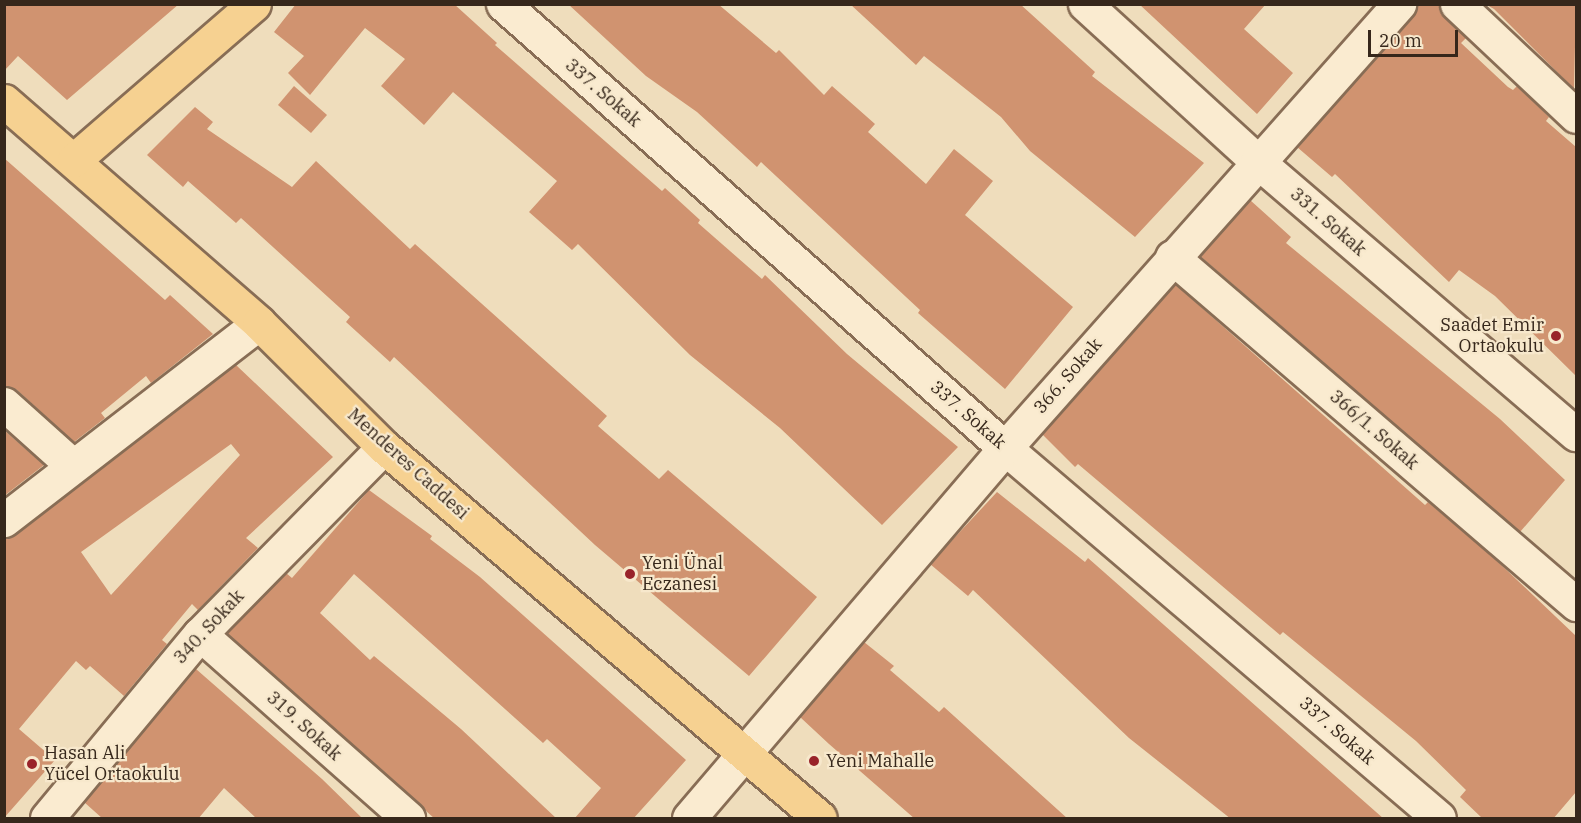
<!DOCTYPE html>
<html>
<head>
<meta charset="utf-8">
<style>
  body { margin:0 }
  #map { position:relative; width:1581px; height:823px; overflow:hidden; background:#efddbc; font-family:"IBM Plex Serif",serif }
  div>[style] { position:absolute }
  .building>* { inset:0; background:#d09370 }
  .roads { filter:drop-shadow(2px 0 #886d55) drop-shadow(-2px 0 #886d55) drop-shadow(0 2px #886d55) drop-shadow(0 -2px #886d55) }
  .minor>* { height:33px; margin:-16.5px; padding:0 16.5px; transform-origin:16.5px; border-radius:16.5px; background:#faebd0 }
  .major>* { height:33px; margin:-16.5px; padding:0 16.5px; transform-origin:16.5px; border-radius:16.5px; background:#f6d191 }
  .dots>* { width:16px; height:16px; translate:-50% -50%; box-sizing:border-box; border:3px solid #f7e8cc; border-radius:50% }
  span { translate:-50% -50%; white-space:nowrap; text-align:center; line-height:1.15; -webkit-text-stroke:4.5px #f7e8cc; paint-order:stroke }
  .street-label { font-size:18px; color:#36271b }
  .poi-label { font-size:18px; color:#36271b }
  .right { translate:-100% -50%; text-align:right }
  .left { translate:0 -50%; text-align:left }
  .frame { position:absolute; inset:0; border:6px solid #36271b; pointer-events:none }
  .scale { position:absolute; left:1368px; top:30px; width:90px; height:27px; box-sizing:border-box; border:3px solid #36271b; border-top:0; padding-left:8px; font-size:18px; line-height:21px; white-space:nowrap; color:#36271b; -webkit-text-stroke:4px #f7e8cc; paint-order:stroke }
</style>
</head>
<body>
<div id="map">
  <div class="building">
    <div style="clip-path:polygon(4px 4px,179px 4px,67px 100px,18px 56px,4px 71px)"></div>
    <div style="clip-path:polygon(296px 4px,454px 4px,497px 43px,495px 45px,662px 191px,665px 188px,700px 220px,698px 223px,762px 279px,765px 275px,847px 354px,958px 447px,882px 525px,780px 428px,690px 355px,578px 244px,572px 250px,529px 212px,557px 181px,453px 92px,424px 125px,381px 86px,405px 59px,365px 28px,310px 95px,288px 73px,304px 56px,274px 32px)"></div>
    <div style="clip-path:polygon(568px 4px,718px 4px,776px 53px,779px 50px,824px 95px,832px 86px,875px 124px,868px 132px,926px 184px,954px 149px,993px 181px,965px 215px,1073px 307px,1005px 389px,918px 313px,920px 310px,761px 162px,757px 167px,697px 112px,646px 76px)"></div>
    <div style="clip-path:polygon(850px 4px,1020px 4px,1095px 72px,1092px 76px,1204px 163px,1135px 237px,1030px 151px,1001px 117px,924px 56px,916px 65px)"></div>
    <div style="clip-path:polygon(1139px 4px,1266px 4px,1244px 29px,1293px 73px,1257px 114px)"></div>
    <div style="clip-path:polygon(1420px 4px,1439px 4px,1444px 17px,1466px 38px,1461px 43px,1508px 87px,1513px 90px,1517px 86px,1549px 117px,1546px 121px,1576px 147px,1576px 376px,1495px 296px,1459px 270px,1449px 282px,1335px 174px,1332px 177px,1297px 147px)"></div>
    <div style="clip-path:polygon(1485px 4px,1576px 4px,1574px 89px,1494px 9px)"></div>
    <div style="clip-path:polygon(294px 86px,327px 115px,311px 133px,278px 105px)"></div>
    <div style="clip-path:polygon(195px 107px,213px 122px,207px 129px,292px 187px,316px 161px,410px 249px,415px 244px,607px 416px,598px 426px,659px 479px,668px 470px,817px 597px,749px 676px,595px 545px,394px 357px,390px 362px,346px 322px,350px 317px,241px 218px,236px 223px,188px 181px,183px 187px,147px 155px)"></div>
    <div style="clip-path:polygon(4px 158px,165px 300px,170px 295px,213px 334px,151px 383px,146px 376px,101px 413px,105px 418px,74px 442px,17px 390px,4px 386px)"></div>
    <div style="clip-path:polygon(1250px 200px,1291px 237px,1286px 243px,1500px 419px,1565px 480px,1520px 532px,1200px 256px)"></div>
    <div style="clip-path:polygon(1175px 284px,1425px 505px,1428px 502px,1496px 560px,1576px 636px,1576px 792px,1553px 819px,1483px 819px,1460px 797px,1466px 790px,1416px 741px,1283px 632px,1280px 635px,1078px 464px,1075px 467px,1042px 434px)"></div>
    <div style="clip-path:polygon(evenodd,236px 365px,333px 457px,246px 538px,258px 548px,198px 610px,192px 604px,162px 640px,167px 644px,124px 696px,90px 666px,86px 670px,76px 661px,19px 729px,55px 760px,4px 818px,4px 538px,15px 535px,236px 365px,231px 444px,240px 455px,111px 595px,81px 552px,231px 444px)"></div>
    <div style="clip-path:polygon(4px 430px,44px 465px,4px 496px)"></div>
    <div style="clip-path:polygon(369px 490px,432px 536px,430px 539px,480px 577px,686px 760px,633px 819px,574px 819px,601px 788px,547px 739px,543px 743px,354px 574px,320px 613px,370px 660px,374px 656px,461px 729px,557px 819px,435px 819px,227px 633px,286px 573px,292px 578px)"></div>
    <div style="clip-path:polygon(997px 492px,1085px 562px,1088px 558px,1384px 819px,1231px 819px,1129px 738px,973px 590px,968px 596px,930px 564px)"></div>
    <div style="clip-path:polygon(864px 642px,894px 666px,890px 670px,939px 712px,944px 707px,1068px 819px,915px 819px,829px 744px,800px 717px)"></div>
    <div style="clip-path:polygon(196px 669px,322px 779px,363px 819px,257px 819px,224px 788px,198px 819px,103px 819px,84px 802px)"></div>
  </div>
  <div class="roads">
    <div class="minor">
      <div style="left:503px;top:4px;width:670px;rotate:41.49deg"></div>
      <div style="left:1005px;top:448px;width:570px;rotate:40.45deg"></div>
      <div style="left:1085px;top:4px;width:233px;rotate:42.4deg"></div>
      <div style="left:1257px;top:161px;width:420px;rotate:40.6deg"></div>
      <div style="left:1457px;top:4px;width:163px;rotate:43.3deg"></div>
      <div style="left:1172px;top:257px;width:533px;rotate:40.66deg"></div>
      <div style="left:4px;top:404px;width:91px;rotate:41.9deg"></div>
      <div style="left:4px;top:520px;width:322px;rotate:-37.7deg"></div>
      <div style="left:200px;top:634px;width:278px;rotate:41.5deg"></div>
      <div style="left:47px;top:818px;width:239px;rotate:-50.3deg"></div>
      <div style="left:200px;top:634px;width:262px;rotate:-45.5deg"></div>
      <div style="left:689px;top:818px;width:487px;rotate:-49.5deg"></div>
      <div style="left:1005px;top:448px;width:594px;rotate:-48.41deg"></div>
    </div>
    <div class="major">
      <div style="left:4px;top:101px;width:338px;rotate:41deg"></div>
      <div style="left:259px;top:323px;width:176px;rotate:44.8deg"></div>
      <div style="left:384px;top:447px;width:572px;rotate:40.4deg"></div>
      <div style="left:74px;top:160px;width:238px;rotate:-40.9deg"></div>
    </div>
  </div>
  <div class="dots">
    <div style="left:1556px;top:336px;background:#99232a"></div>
    <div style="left:630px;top:574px;background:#99232a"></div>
    <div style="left:814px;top:761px;background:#99232a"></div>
    <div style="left:32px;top:764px;background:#99232a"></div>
  </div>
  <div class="street-label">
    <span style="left:603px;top:93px;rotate:41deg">337. Sokak</span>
    <span style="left:1328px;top:222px;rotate:41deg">331. Sokak</span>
    <span style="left:1068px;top:376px;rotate:-49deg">366. Sokak</span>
    <span style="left:968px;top:415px;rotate:41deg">337. Sokak</span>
    <span style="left:1374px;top:430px;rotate:41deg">366/1. Sokak</span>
    <span style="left:408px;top:464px;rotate:42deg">Menderes Caddesi</span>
    <span style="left:209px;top:627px;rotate:-47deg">340. Sokak</span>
    <span style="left:304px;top:726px;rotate:42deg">319. Sokak</span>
    <span style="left:1337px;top:731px;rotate:41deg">337. Sokak</span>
  </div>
  <div class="poi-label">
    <span class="right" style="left:1544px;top:336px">Saadet Emir<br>Ortaokulu</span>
    <span class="left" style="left:642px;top:574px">Yeni Ünal<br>Eczanesi</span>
    <span class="left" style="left:44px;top:764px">Hasan Ali<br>Yücel Ortaokulu</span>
    <span class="left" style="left:826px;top:761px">Yeni Mahalle</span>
  </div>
  <div class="frame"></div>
  <div class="scale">20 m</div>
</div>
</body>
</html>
